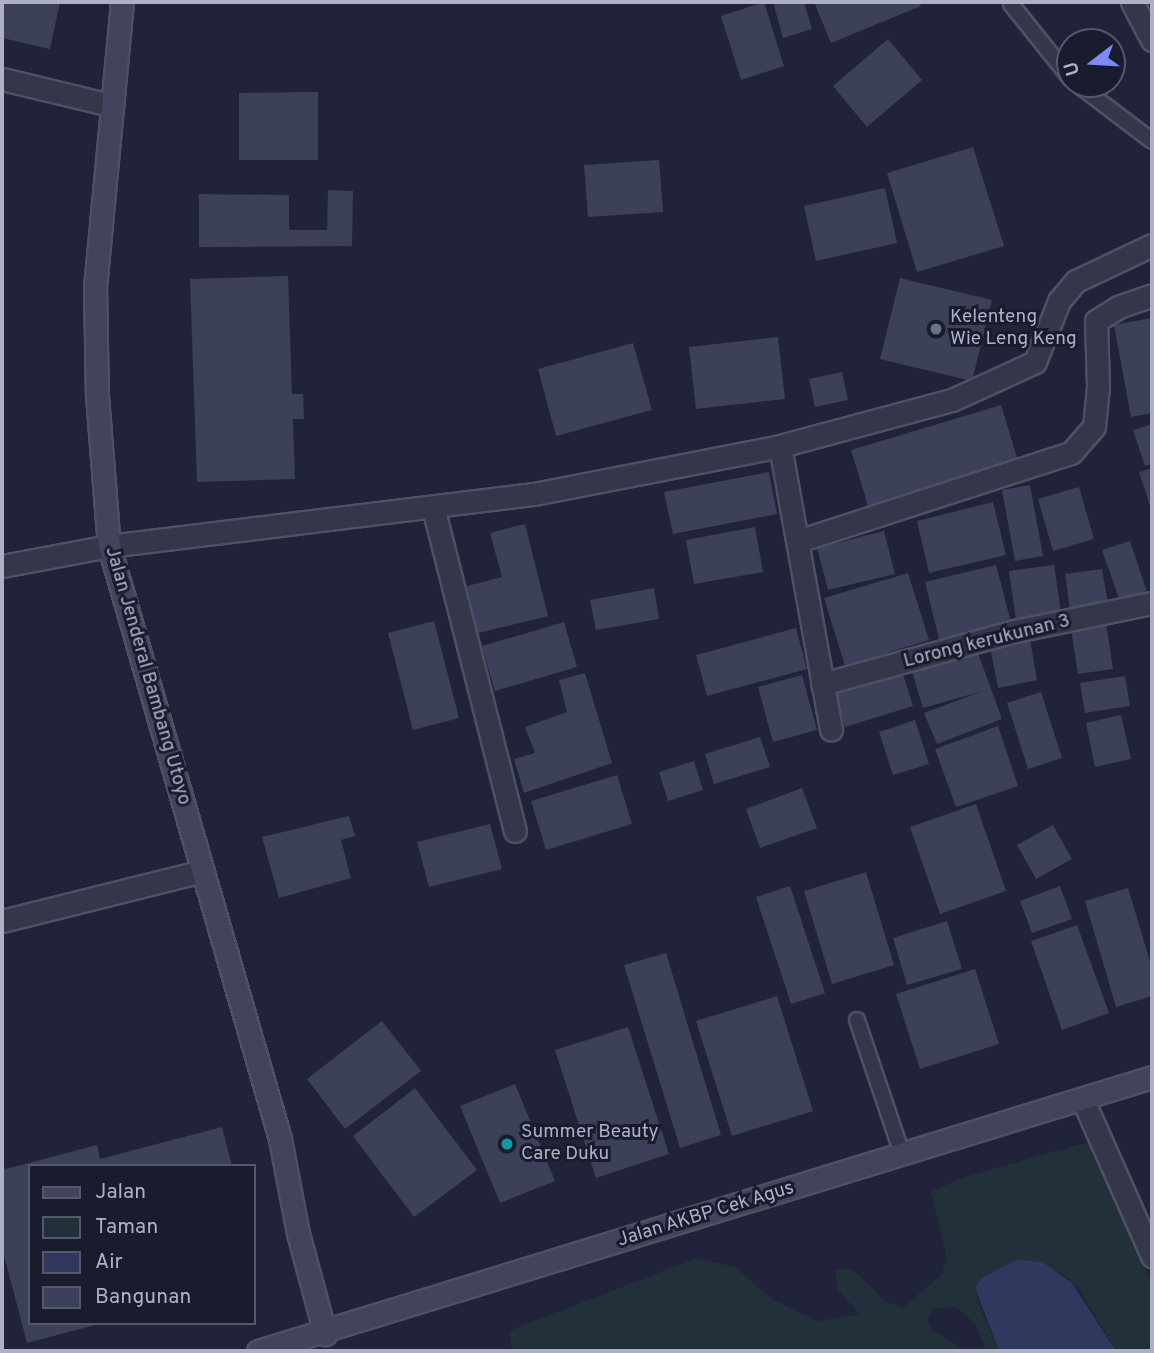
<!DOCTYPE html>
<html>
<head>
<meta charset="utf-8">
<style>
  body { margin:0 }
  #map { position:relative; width:1154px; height:1353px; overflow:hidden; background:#202339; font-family:Overpass,sans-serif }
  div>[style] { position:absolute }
  .green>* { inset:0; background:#22303a }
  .water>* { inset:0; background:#32375e }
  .building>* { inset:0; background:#3c4059 }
  .roads { filter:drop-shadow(2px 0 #4e5064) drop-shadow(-2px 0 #4e5064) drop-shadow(0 2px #4e5064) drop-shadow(0 -2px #4e5064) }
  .lane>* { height:14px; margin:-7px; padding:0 7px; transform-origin:7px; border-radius:7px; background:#343649 }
  .street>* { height:21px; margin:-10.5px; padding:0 10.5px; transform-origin:10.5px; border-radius:10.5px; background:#343649 }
  .secondary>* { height:21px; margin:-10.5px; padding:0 10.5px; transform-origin:10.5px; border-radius:10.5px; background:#41445c }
  .dots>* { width:19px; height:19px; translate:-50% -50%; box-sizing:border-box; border:4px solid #191c2d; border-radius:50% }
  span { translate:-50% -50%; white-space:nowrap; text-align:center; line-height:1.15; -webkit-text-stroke:6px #191c2d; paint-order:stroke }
  .poi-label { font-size:19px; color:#aeb0c6 }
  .left { translate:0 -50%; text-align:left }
  .street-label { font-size:19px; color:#aeb0c6 }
  .frame { position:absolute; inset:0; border:4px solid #aeb0c6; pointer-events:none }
  .legend { position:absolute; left:28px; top:1164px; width:228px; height:161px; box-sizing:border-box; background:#191c2d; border:2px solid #55576a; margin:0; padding:9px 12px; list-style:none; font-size:21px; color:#aeb0c6 }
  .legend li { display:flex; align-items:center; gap:14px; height:35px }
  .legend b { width:35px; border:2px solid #55576a }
  .north { position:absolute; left:1056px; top:28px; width:70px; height:70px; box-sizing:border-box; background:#191c2d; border:2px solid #55576a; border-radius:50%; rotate:253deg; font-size:19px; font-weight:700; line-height:28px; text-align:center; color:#aeb0c6 }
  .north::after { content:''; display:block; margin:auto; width:24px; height:32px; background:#7e89fa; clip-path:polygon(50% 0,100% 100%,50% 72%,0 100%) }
</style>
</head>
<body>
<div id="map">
  <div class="green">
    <div style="clip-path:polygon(1091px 1141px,1152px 1283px,1152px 1351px,1116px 1351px,1079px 1289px,1060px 1272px,981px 1278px,975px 1288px,978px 1303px,999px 1351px,986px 1351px,976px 1325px,957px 1307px,934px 1308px,927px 1319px,932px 1330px,966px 1351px,512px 1351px,509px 1331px,697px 1258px,735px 1267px,773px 1300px,818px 1321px,860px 1314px,837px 1289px,835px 1271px,851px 1268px,886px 1302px,903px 1308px,941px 1275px,947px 1259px,931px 1192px,961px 1178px)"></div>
  </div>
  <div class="water">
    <div style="clip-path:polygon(1018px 1259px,1044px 1263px,1072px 1283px,1116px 1351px,999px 1351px,975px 1288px,981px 1278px)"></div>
  </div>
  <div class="building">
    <div style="clip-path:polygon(2px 2px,60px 2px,50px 49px,2px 38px)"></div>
    <div style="clip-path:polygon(764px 2px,784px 66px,741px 80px,721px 16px)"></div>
    <div style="clip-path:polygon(773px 2px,804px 2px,812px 29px,783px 38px)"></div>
    <div style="clip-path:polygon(814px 2px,919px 2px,921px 6px,831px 43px)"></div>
    <div style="clip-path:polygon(888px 39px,922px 80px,867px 127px,833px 86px)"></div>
    <div style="clip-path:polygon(318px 92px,318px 160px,239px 160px,239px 93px)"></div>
    <div style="clip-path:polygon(973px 147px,1004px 246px,917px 272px,887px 173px)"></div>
    <div style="clip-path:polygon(659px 160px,663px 212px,588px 217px,584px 165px)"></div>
    <div style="clip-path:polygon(885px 188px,897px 243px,816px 261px,804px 206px)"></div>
    <div style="clip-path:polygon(328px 190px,353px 191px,352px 246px,199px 247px,199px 194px,289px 195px,289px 230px,327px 230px)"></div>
    <div style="clip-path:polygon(288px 276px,292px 394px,303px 394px,304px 419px,293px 419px,295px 479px,197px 482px,190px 279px)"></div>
    <div style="clip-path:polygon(900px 278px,992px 300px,972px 381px,880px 359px)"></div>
    <div style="clip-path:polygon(1151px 318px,1152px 413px,1131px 417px,1114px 325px)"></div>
    <div style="clip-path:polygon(778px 337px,785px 399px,696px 409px,689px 347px)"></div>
    <div style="clip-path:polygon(633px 343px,652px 410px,556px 436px,538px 369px)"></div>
    <div style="clip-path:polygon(842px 372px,848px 400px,815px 407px,809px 379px)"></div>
    <div style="clip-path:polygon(1001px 405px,1019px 464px,869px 509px,851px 450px)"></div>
    <div style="clip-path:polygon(1152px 424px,1152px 464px,1145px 466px,1133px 430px)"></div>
    <div style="clip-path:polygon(1152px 468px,1152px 512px,1139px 472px)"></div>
    <div style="clip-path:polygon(769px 472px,777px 514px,673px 534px,664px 492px)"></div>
    <div style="clip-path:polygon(1030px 485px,1043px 556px,1015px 561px,1002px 490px)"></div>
    <div style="clip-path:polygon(1079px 487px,1094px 539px,1053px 551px,1038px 499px)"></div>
    <div style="clip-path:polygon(993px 502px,1006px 555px,929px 573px,917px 521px)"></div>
    <div style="clip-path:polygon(525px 524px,548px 616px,478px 633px,467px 586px,502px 577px,490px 533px)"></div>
    <div style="clip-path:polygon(755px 527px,763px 572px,694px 584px,686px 540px)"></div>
    <div style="clip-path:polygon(884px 531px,895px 574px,828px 590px,817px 548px)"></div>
    <div style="clip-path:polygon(1130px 541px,1148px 595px,1121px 604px,1102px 550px)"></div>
    <div style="clip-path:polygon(996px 565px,1011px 622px,939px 639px,925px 582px)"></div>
    <div style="clip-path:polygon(1054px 565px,1062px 620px,1017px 627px,1009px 571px)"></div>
    <div style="clip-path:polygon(1102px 569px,1108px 604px,1070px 610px,1065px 574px)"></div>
    <div style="clip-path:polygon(908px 573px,929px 640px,845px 666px,824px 598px)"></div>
    <div style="clip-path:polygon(654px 588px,659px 619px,596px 630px,590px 600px)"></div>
    <div style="clip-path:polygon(434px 621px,459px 718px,413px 730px,388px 633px)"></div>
    <div style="clip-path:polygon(564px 622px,577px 667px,495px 691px,482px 646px)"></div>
    <div style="clip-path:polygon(1106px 623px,1113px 669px,1078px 674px,1071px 629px)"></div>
    <div style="clip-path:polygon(796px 628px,807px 669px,707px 696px,696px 655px)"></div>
    <div style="clip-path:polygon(1029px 634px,1037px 680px,998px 688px,989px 641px)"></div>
    <div style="clip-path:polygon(975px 645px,1002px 719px,937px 744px,924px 713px,983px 691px,923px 708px,910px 665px)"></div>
    <div style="clip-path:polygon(901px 668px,913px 706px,845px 727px,833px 689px)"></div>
    <div style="clip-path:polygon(585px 673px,612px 763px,524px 793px,514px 759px,535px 753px,525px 727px,567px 712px,559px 680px)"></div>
    <div style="clip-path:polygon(802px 675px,817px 730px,773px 742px,758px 687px)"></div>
    <div style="clip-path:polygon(1125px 676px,1130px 706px,1085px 713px,1080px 683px)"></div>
    <div style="clip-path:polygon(1041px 692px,1062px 758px,1028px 769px,1007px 703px)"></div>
    <div style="clip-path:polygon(1121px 715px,1131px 759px,1095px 767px,1086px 723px)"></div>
    <div style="clip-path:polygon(915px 720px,929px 764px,893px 775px,879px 732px)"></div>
    <div style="clip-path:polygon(998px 726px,1018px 786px,956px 807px,935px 749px)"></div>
    <div style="clip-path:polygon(760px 737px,770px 767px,714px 784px,705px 754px)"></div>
    <div style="clip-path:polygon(694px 761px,703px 790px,668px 801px,659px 772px)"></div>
    <div style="clip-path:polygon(617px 775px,632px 824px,546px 850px,531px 801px)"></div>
    <div style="clip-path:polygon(802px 788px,817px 828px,760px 848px,746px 809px)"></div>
    <div style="clip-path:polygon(976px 804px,1006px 891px,940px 914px,910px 827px)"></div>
    <div style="clip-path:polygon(349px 816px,355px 836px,341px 840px,351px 878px,279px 898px,262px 837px)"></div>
    <div style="clip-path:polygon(490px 824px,502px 869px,429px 887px,417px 842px)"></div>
    <div style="clip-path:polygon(1053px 825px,1072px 859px,1036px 879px,1017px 845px)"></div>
    <div style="clip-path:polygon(866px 872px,894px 965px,832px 984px,804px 891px)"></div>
    <div style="clip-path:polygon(790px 886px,825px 993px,791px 1004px,756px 897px)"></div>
    <div style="clip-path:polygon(1060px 886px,1072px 919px,1032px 933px,1020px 901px)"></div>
    <div style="clip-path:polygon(1128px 888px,1152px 968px,1152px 996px,1116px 1007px,1085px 901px)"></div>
    <div style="clip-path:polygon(947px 921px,962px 969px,907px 985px,893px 938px)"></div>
    <div style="clip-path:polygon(1077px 925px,1109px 1013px,1062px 1030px,1031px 941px)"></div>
    <div style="clip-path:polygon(666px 953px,721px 1135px,680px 1148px,624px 965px)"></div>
    <div style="clip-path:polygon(975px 969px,999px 1044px,920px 1069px,896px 994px)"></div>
    <div style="clip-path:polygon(777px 996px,813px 1111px,732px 1136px,696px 1021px)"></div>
    <div style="clip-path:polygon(382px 1021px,421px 1071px,345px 1129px,307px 1079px)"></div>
    <div style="clip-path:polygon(628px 1027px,669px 1154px,596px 1178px,555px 1050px)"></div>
    <div style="clip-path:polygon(515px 1084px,555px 1181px,500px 1203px,460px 1106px)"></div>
    <div style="clip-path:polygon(415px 1088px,477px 1170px,414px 1217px,353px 1136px)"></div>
    <div style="clip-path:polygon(222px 1127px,232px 1166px,30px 1166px,30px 1323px,99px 1324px,27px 1343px,2px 1248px,2px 1170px,97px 1145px,100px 1159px)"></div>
  </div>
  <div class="roads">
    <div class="lane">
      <div style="left:1011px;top:4px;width:95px;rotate:51.4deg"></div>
      <div style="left:1077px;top:84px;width:94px;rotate:37.2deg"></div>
      <div style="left:857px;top:1020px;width:141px;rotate:71.4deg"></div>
    </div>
    <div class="street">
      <div style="left:1132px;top:2px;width:43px;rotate:62.2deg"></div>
      <div style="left:2px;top:79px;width:111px;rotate:13.5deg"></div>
      <div style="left:780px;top:446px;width:288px;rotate:79.8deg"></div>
      <div style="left:433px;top:507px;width:334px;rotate:75.8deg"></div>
      <div style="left:798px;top:541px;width:287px;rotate:-17.9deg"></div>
      <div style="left:1071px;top:453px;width:35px;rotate:-49deg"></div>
      <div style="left:1094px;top:427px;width:40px;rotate:-84.3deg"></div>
      <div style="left:1098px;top:387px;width:66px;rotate:-91.7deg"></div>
      <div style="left:1096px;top:321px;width:26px;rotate:-32deg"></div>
      <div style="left:1118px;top:307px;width:36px;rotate:-19deg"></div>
      <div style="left:2px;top:566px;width:109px;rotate:-10.6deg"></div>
      <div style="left:109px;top:546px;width:428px;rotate:-7deg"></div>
      <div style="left:534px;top:494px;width:251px;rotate:-11deg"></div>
      <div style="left:780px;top:446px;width:178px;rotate:-15deg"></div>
      <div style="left:952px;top:400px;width:91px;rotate:-24.6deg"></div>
      <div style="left:1035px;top:362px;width:66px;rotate:-68.5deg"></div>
      <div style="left:1059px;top:301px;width:26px;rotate:-50deg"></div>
      <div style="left:1076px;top:281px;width:84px;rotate:-25.3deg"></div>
      <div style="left:822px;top:684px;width:200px;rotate:-15.4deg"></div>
      <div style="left:1015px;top:631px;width:140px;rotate:-11.6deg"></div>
      <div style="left:2px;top:921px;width:206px;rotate:-14deg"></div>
      <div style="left:1083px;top:1100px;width:171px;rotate:66.1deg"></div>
    </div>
    <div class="secondary">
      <div style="left:122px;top:2px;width:284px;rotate:95.4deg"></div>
      <div style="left:95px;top:285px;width:110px;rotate:89deg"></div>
      <div style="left:97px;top:395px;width:151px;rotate:85.5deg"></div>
      <div style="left:109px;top:546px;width:617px;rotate:73.91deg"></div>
      <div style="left:280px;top:1139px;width:96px;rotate:79.2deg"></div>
      <div style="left:298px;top:1233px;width:105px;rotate:75deg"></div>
      <div style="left:258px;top:1351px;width:935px;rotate:-17.04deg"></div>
    </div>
  </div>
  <div class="dots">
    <div style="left:936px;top:329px;background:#6b7280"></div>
    <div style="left:507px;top:1144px;background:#0f9aa8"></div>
  </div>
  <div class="poi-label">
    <span class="left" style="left:950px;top:329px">Kelenteng<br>Wie Leng Keng</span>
    <span class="left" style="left:521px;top:1144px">Summer Beauty<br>Care Duku</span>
  </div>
  <div class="street-label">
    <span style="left:987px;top:642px;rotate:-14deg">Lorong kerukunan 3</span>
    <span style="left:147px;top:676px;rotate:74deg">Jalan Jenderal Bambang Utoyo</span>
    <span style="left:706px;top:1215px;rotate:-17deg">Jalan AKBP Cek Agus</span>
  </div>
  <div class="frame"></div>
  <ul class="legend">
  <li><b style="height:9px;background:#41445c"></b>Jalan</li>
  <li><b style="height:19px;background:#22303a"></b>Taman</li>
  <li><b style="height:19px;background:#32375e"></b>Air</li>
  <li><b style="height:19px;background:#3c4059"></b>Bangunan</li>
  </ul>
  <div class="north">U</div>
</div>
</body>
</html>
